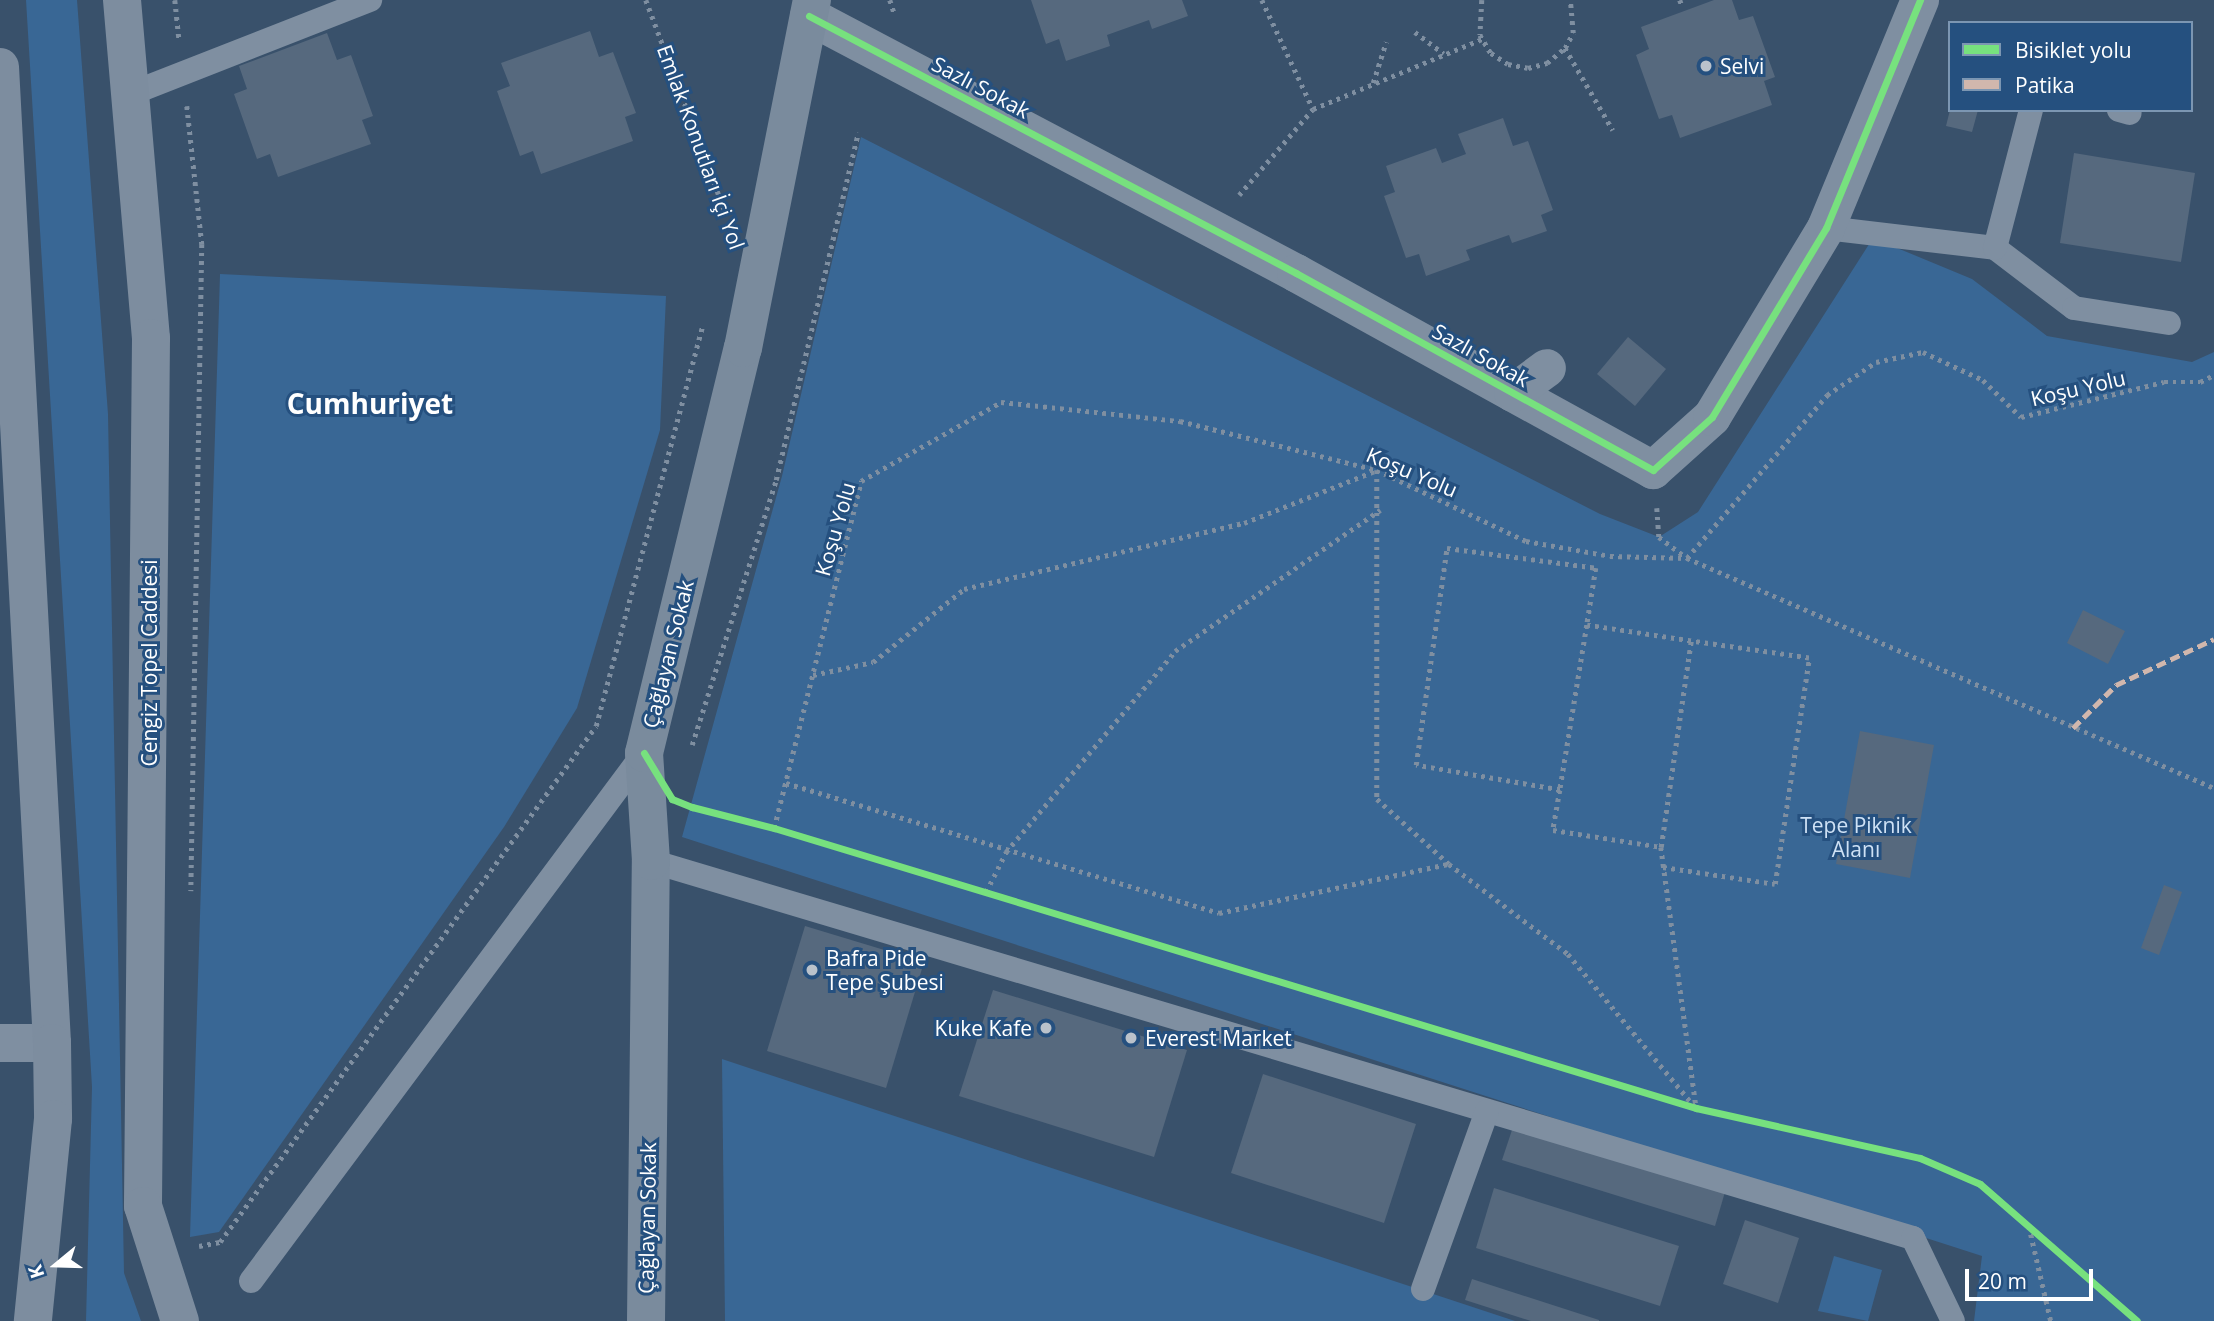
<!DOCTYPE html>
<html>
<head>
<meta charset="utf-8">
<style>
  body { margin:0 }
  #map { position:relative; width:2214px; height:1321px; overflow:hidden; background:#39516b; font-family:"Open Sans",sans-serif }
  div>[style] { position:absolute }
  .green>* { inset:0; background:#396795 }
  .building>* { inset:0; background:#56697e }
  .path>* { height:4.5px; margin-top:-2.25px; transform-origin:0; background:repeating-linear-gradient(90deg,#7f8fa1 0 3.5px,transparent 0 8.5px) }
  .lane>* { height:24px; margin:-12px; padding:0 12px; transform-origin:12px; border-radius:12px; background:#7f8fa1 }
  .street>* { height:38px; margin:-19px; padding:0 19px; transform-origin:19px; border-radius:19px; background:#7f8fa1 }
  .secondary>* { height:38px; margin:-19px; padding:0 19px; transform-origin:19px; border-radius:19px; background:#7a8b9d }
  .primary>* { height:38px; margin:-19px; padding:0 19px; transform-origin:19px; border-radius:19px; background:#7d8d9f }
  .quiet>* { height:5px; margin-top:-2.5px; transform-origin:0; background:repeating-linear-gradient(90deg,#d1b7ad 0 10px,transparent 0 15px) }
  .cycleway>* { height:7px; margin:-3.5px; padding:0 3.5px; transform-origin:3.5px; border-radius:3.5px; background:#77e17e }
  .dots>* { width:19px; height:19px; translate:-50% -50%; box-sizing:border-box; border:4px solid #25507f; border-radius:50% }
  span { translate:-50% -50%; white-space:nowrap; text-align:center; line-height:1.15; -webkit-text-stroke:6px #25507f; paint-order:stroke }
  .poi-label { font-size:21px; color:#fff }
  .left { translate:0 -50%; text-align:left }
  .right { translate:-100% -50%; text-align:right }
  .street-label { font-size:21px; color:#fff }
  .park-label { font-size:21px; color:#cee1f5 }
  .district-label { font-size:28px; color:#fff; font-weight:700 }
  .legend { position:absolute; left:1948px; top:21px; width:245px; height:91px; box-sizing:border-box; background:#25507f; border:2px solid #7c96b2; margin:0; padding:9px 12px; list-style:none; font-size:21px; color:#fff }
  .legend li { display:flex; align-items:center; gap:14px; height:35px }
  .legend b { width:35px; border:2px solid #7c96b2 }
  .north { position:absolute; left:21px; top:1230px; width:70px; height:70px; -webkit-text-stroke:5px #25507f; paint-order:stroke; rotate:251deg; font-size:19px; font-weight:700; line-height:28px; text-align:center; color:#fff }
  .north::after { content:''; display:block; margin:auto; width:24px; height:32px; background:#fff; clip-path:polygon(50% 0,100% 100%,50% 72%,0 100%) }
  .scale { position:absolute; left:1965px; top:1269px; width:128px; height:32px; box-sizing:border-box; border:4px solid #fff; border-top:0; padding-left:9px; font-size:21px; line-height:24px; white-space:nowrap; color:#fff; -webkit-text-stroke:5px #25507f; paint-order:stroke }
</style>
</head>
<body>
<div id="map">
  <div class="green">
    <div style="clip-path:polygon(26px 0,77px 0,108px 414px,124px 1273px,141px 1321px,86px 1321px,92px 1087px)"></div>
    <div style="clip-path:polygon(861px 137px,1600px 514px,1659px 537px,1698px 512px,1873px 238px,1972px 279px,2047px 336px,2192px 362px,2214px 352px,2214px 1321px,1974px 1321px,1982px 1256px,682px 837px,782px 476px)"></div>
    <div style="clip-path:polygon(220px 274px,666px 296px,660px 430px,577px 708px,504px 827px,219px 1232px,190px 1237px)"></div>
    <div style="clip-path:polygon(722px 1059px,1515px 1321px,725px 1321px)"></div>
    <div style="clip-path:polygon(1834px 1256px,1882px 1270px,1868px 1321px,1818px 1311px)"></div>
  </div>
  <div class="building">
    <div style="clip-path:polygon(1031px 0,1182px 0,1188px 16px,1152px 29px,1149px 20px,1107px 35px,1110px 46px,1066px 61px,1059px 39px,1046px 44px)"></div>
    <div style="clip-path:polygon(1714px 0,1732px 0,1739px 20px,1753px 16px,1775px 77px,1764px 81px,1772px 105px,1680px 138px,1672px 115px,1659px 119px,1636px 55px,1649px 49px,1641px 27px)"></div>
    <div style="clip-path:polygon(590px 31px,599px 57px,613px 52px,636px 113px,625px 117px,633px 141px,541px 174px,533px 151px,520px 156px,497px 91px,510px 86px,501px 63px)"></div>
    <div style="clip-path:polygon(327px 33px,337px 60px,351px 55px,373px 116px,362px 120px,371px 144px,278px 177px,270px 154px,257px 159px,234px 94px,247px 89px,239px 66px)"></div>
    <div style="clip-path:polygon(1950px 110px,1978px 110px,1972px 132px,1946px 126px)"></div>
    <div style="clip-path:polygon(1503px 118px,1513px 146px,1528px 141px,1553px 210px,1541px 215px,1547px 231px,1512px 243px,1509px 235px,1466px 250px,1470px 260px,1426px 276px,1419px 254px,1406px 258px,1384px 196px,1395px 192px,1386px 166px,1436px 148px,1442px 163px,1466px 154px,1458px 134px)"></div>
    <div style="clip-path:polygon(2074px 153px,2195px 173px,2181px 262px,2060px 243px)"></div>
    <div style="clip-path:polygon(1628px 337px,1666px 369px,1635px 406px,1597px 374px)"></div>
    <div style="clip-path:polygon(2083px 610px,2125px 631px,2108px 664px,2067px 643px)"></div>
    <div style="clip-path:polygon(1860px 731px,1934px 745px,1910px 878px,1836px 864px)"></div>
    <div style="clip-path:polygon(2164px 885px,2182px 892px,2159px 955px,2141px 948px)"></div>
    <div style="clip-path:polygon(805px 926px,924px 962px,886px 1088px,767px 1051px)"></div>
    <div style="clip-path:polygon(993px 990px,1187px 1050px,1154px 1157px,959px 1096px)"></div>
    <div style="clip-path:polygon(1263px 1074px,1416px 1124px,1384px 1223px,1231px 1173px)"></div>
    <div style="clip-path:polygon(1513px 1127px,1725px 1192px,1715px 1226px,1502px 1160px)"></div>
    <div style="clip-path:polygon(1494px 1188px,1679px 1246px,1660px 1306px,1476px 1248px)"></div>
    <div style="clip-path:polygon(1745px 1220px,1799px 1238px,1778px 1303px,1723px 1284px)"></div>
    <div style="clip-path:polygon(1472px 1279px,1599px 1320px,1599px 1321px,1531px 1321px,1465px 1300px)"></div>
  </div>
  <div class="path">
    <div style="left:175px;top:0;width:38px;rotate:84deg"></div>
    <div style="left:646px;top:0;width:228px;rotate:69.5deg"></div>
    <div style="left:890px;top:0;width:16px;rotate:72deg"></div>
    <div style="left:1262px;top:0;width:120px;rotate:64.9deg"></div>
    <div style="left:1482px;top:0;width:35px;rotate:93deg"></div>
    <div style="left:1480px;top:35px;width:21px;rotate:59deg"></div>
    <div style="left:1491px;top:53px;width:20px;rotate:33deg"></div>
    <div style="left:1508px;top:64px;width:20px;rotate:11deg"></div>
    <div style="left:1528px;top:68px;width:20px;rotate:-15deg"></div>
    <div style="left:1547px;top:63px;width:23px;rotate:-40deg"></div>
    <div style="left:1565px;top:48px;width:17px;rotate:-62deg"></div>
    <div style="left:1573px;top:33px;width:33px;rotate:-95deg"></div>
    <div style="left:1680px;top:0;width:6px;rotate:72deg"></div>
    <div style="left:1415px;top:32px;width:36px;rotate:37deg"></div>
    <div style="left:1565px;top:48px;width:95px;rotate:59.7deg"></div>
    <div style="left:1373px;top:83px;width:43px;rotate:-72.4deg"></div>
    <div style="left:187px;top:106px;width:139px;rotate:83.8deg"></div>
    <div style="left:202px;top:244px;width:647px;rotate:90.97deg"></div>
    <div style="left:1239px;top:195px;width:113px;rotate:-49.3deg"></div>
    <div style="left:1313px;top:109px;width:183px;rotate:-22.5deg"></div>
    <div style="left:1657px;top:508px;width:29px;rotate:86deg"></div>
    <div style="left:1659px;top:537px;width:35px;rotate:37deg"></div>
    <div style="left:1687px;top:558px;width:575px;rotate:23.58deg"></div>
    <div style="left:813px;top:675px;width:61px;rotate:-12.2deg"></div>
    <div style="left:873px;top:662px;width:117px;rotate:-38.7deg"></div>
    <div style="left:964px;top:589px;width:288px;rotate:-13.3deg"></div>
    <div style="left:1244px;top:523px;width:143px;rotate:-21.7deg"></div>
    <div style="left:1377px;top:470px;width:329px;rotate:90deg"></div>
    <div style="left:1377px;top:799px;width:97px;rotate:42.1deg"></div>
    <div style="left:1449px;top:864px;width:149px;rotate:37.1deg"></div>
    <div style="left:1568px;top:954px;width:200px;rotate:50.3deg"></div>
    <div style="left:692px;top:745px;width:278px;rotate:-72.4deg"></div>
    <div style="left:776px;top:480px;width:357px;rotate:-76.7deg"></div>
    <div style="left:786px;top:783px;width:452px;rotate:16.7deg"></div>
    <div style="left:1219px;top:913px;width:234px;rotate:-12.1deg"></div>
    <div style="left:1560px;top:790px;width:146px;rotate:-170.2deg"></div>
    <div style="left:1416px;top:765px;width:219px;rotate:-81.9deg"></div>
    <div style="left:1447px;top:548px;width:150px;rotate:7.6deg"></div>
    <div style="left:1596px;top:568px;width:58px;rotate:99deg"></div>
    <div style="left:1587px;top:625px;width:167px;rotate:99.3deg"></div>
    <div style="left:1560px;top:790px;width:41px;rotate:99.9deg"></div>
    <div style="left:1553px;top:830px;width:109px;rotate:8.9deg"></div>
    <div style="left:1661px;top:847px;width:208px;rotate:-81.7deg"></div>
    <div style="left:1691px;top:641px;width:105px;rotate:-171.3deg"></div>
    <div style="left:774px;top:828px;width:358px;rotate:-75.9deg"></div>
    <div style="left:861px;top:481px;width:161px;rotate:-29.4deg"></div>
    <div style="left:1001px;top:402px;width:180px;rotate:6.1deg"></div>
    <div style="left:1180px;top:421px;width:203px;rotate:14deg"></div>
    <div style="left:1377px;top:470px;width:165px;rotate:25.5deg"></div>
    <div style="left:1526px;top:541px;width:85px;rotate:10.1deg"></div>
    <div style="left:1610px;top:556px;width:77px;rotate:1.5deg"></div>
    <div style="left:1687px;top:558px;width:215px;rotate:-49.3deg"></div>
    <div style="left:1827px;top:395px;width:59px;rotate:-34deg"></div>
    <div style="left:1876px;top:362px;width:48px;rotate:-12deg"></div>
    <div style="left:1923px;top:352px;width:66px;rotate:25deg"></div>
    <div style="left:1983px;top:380px;width:53px;rotate:44.2deg"></div>
    <div style="left:2021px;top:417px;width:147px;rotate:-13.8deg"></div>
    <div style="left:2164px;top:382px;width:36px"></div>
    <div style="left:2200px;top:382px;width:16px;rotate:-27deg"></div>
    <div style="left:1661px;top:847px;width:262px;rotate:82.3deg"></div>
    <div style="left:1663px;top:867px;width:113px;rotate:8.6deg"></div>
    <div style="left:1775px;top:884px;width:229px;rotate:-81.4deg"></div>
    <div style="left:1809px;top:658px;width:119px;rotate:-171.8deg"></div>
    <div style="left:986px;top:892px;width:45px;rotate:-63.4deg"></div>
    <div style="left:1006px;top:852px;width:263px;rotate:-49.9deg"></div>
    <div style="left:1175px;top:651px;width:249px;rotate:-34.5deg"></div>
    <div style="left:2029px;top:1226px;width:98px;rotate:77deg"></div>
    <div style="left:199px;top:1246px;width:21px;rotate:-11deg"></div>
    <div style="left:220px;top:1242px;width:638px;rotate:-53.92deg"></div>
    <div style="left:596px;top:726px;width:413px;rotate:-75.1deg"></div>
  </div>
  <div class="lane">
    <div style="left:130px;top:94px;width:258px;rotate:-21.4deg"></div>
    <div style="left:2119px;top:110px;width:11px;rotate:15deg"></div>
    <div style="left:1826px;top:228px;width:170px;rotate:6.7deg"></div>
    <div style="left:1995px;top:248px;width:99px;rotate:37.2deg"></div>
    <div style="left:2074px;top:308px;width:96px;rotate:9deg"></div>
    <div style="left:1995px;top:248px;width:143px;rotate:-75.4deg"></div>
    <div style="left:651px;top:861px;width:1317px;rotate:16.63deg"></div>
    <div style="left:1913px;top:1238px;width:92px;rotate:64.3deg"></div>
    <div style="left:251px;top:1281px;width:658px;rotate:-53.34deg"></div>
    <div style="left:1423px;top:1289px;width:189px;rotate:-70.2deg"></div>
  </div>
  <div class="street">
    <div style="left:809px;top:16px;width:551px;rotate:27.82deg"></div>
    <div style="left:1296px;top:273px;width:408px;rotate:28.9deg"></div>
    <div style="left:1653px;top:470px;width:79px;rotate:-41.9deg"></div>
    <div style="left:1712px;top:417px;width:221px;rotate:-58.9deg"></div>
    <div style="left:1826px;top:228px;width:247px;rotate:-67.6deg"></div>
    <div style="left:1513px;top:393px;width:42px;rotate:-36.3deg"></div>
    <div style="left:0;top:1043px;width:52px"></div>
  </div>
  <div class="secondary">
    <div style="left:646px;top:1321px;width:460px;rotate:-89.4deg"></div>
    <div style="left:651px;top:861px;width:108px;rotate:-93.7deg"></div>
    <div style="left:644px;top:753px;width:417px;rotate:-76.3deg"></div>
    <div style="left:743px;top:348px;width:355px;rotate:-78.8deg"></div>
  </div>
  <div class="primary">
    <div style="left:122px;top:0;width:339px;rotate:85.1deg"></div>
    <div style="left:151px;top:338px;width:868px;rotate:90.53deg"></div>
    <div style="left:143px;top:1206px;width:121px;rotate:72.2deg"></div>
    <div style="left:0;top:67px;width:977px;rotate:86.95deg"></div>
    <div style="left:52px;top:1043px;width:76px;rotate:89.2deg"></div>
    <div style="left:53px;top:1119px;width:203px;rotate:95.7deg"></div>
  </div>
  <div class="quiet">
    <div style="left:2073px;top:728px;width:61px;rotate:-45deg"></div>
    <div style="left:2116px;top:685px;width:108px;rotate:-25.1deg"></div>
  </div>
  <div class="cycleway">
    <div style="left:809px;top:16px;width:551px;rotate:27.82deg"></div>
    <div style="left:1296px;top:273px;width:408px;rotate:28.9deg"></div>
    <div style="left:1653px;top:470px;width:79px;rotate:-41.9deg"></div>
    <div style="left:1712px;top:417px;width:221px;rotate:-58.9deg"></div>
    <div style="left:1826px;top:228px;width:247px;rotate:-67.6deg"></div>
    <div style="left:644px;top:753px;width:54px;rotate:58.7deg"></div>
    <div style="left:672px;top:799px;width:22px;rotate:22deg"></div>
    <div style="left:692px;top:807px;width:85px;rotate:14.4deg"></div>
    <div style="left:774px;top:828px;width:964px;rotate:16.89deg"></div>
    <div style="left:1696px;top:1108px;width:230px;rotate:12.6deg"></div>
    <div style="left:1920px;top:1158px;width:65px;rotate:23.4deg"></div>
    <div style="left:1980px;top:1184px;width:208px;rotate:41.1deg"></div>
  </div>
  <div class="dots">
    <div style="left:1706px;top:66px;background:#bac2cb"></div>
    <div style="left:812px;top:970px;background:#bac2cb"></div>
    <div style="left:1046px;top:1028px;background:#bac2cb"></div>
    <div style="left:1131px;top:1038px;background:#bac2cb"></div>
  </div>
  <div class="poi-label">
    <span class="left" style="left:1720px;top:66px">Selvi</span>
    <span class="left" style="left:826px;top:970px">Bafra Pide<br>Tepe Şubesi</span>
    <span class="right" style="left:1032px;top:1028px">Kuke Kafe</span>
    <span class="left" style="left:1145px;top:1038px">Everest Market</span>
  </div>
  <div class="street-label">
    <span style="left:981px;top:87px;rotate:28deg">Sazlı Sokak</span>
    <span style="left:701px;top:147px;rotate:70deg">Emlak Konutları İçi Yol</span>
    <span style="left:1481px;top:355px;rotate:29deg">Sazlı Sokak</span>
    <span style="left:2078px;top:388px;rotate:-13deg">Koşu Yolu</span>
    <span style="left:1412px;top:472px;rotate:23deg">Koşu Yolu</span>
    <span style="left:835px;top:529px;rotate:-74deg">Koşu Yolu</span>
    <span style="left:668px;top:654px;rotate:-76deg">Çağlayan Sokak</span>
    <span style="left:149px;top:663px;rotate:-90deg">Cengiz Topel Caddesi</span>
    <span style="left:647px;top:1218px;rotate:-89deg">Çağlayan Sokak</span>
  </div>
  <div class="park-label">
    <span style="left:1856px;top:837px">Tepe Piknik<br>Alanı</span>
  </div>
  <div class="district-label">
    <span style="left:370px;top:403px">Cumhuriyet</span>
  </div>
  <ul class="legend">
  <li><b style="height:9px;background:#77e17e"></b>Bisiklet yolu</li>
  <li><b style="height:9px;background:#d1b7ad"></b>Patika</li>
  </ul>
  <div class="north">K</div>
  <div class="scale">20 m</div>
</div>
</body>
</html>
